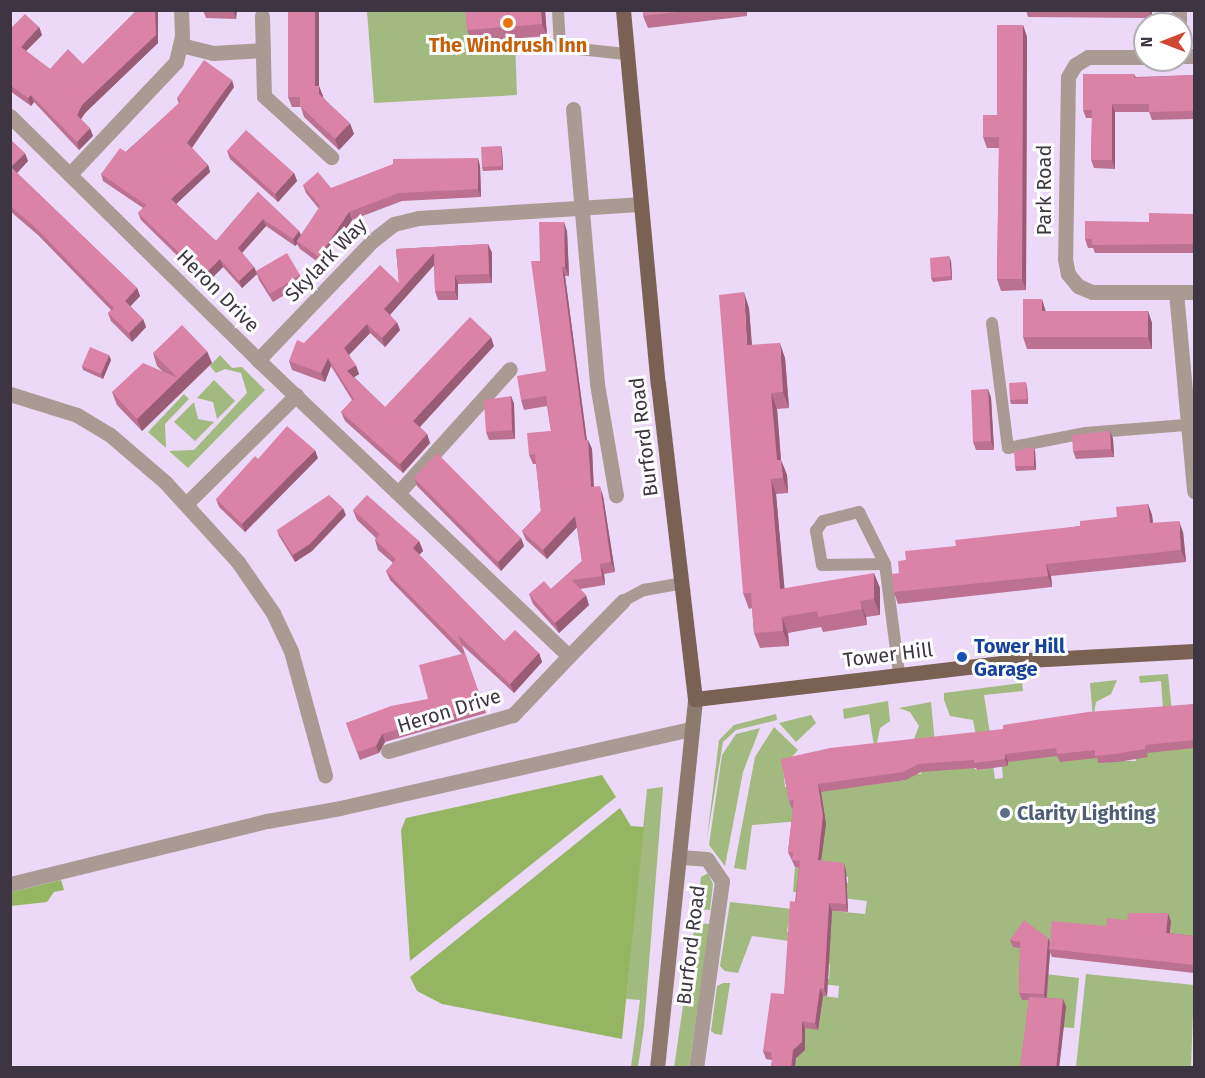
<!DOCTYPE html>
<html>
<head>
<meta charset="utf-8">
<style>
  body { margin:0 }
  #map { position:relative; width:1205px; height:1078px; overflow:hidden; background:#ebd9f7; font-family:"Fira Sans",sans-serif }
  div>[style] { position:absolute }
  .green>* { inset:0; background:#a2ba7f }
  .forest>* { inset:0; background:#96b562 }
  .service>* { height:12px; margin:-6px; padding:0 6px; transform-origin:6px; border-radius:6px; background:#a99b93 }
  .minor>* { height:15px; margin:-7.5px; padding:0 7.5px; transform-origin:7.5px; border-radius:7.5px; background:#a99b93 }
  .secondary>* { height:15px; margin:-7.5px; padding:0 7.5px; transform-origin:7.5px; border-radius:7.5px; background:#8d796d }
  .primary>* { height:15px; margin:-7.5px; padding:0 7.5px; transform-origin:7.5px; border-radius:7.5px; background:#796153 }
  .wall>* { inset:0; background:#bc7190 }
  .shaded-wall>* { inset:0; background:#995c75 }
  .building>* { inset:0; background:#db83a7 }
  .dots>* { width:16px; height:16px; translate:-50% -50%; box-sizing:border-box; border:3px solid #fff; border-radius:50% }
  span { translate:-50% -50%; white-space:nowrap; text-align:center; line-height:1.15; -webkit-text-stroke:6px #fff; paint-order:stroke }
  .food-label { font-size:20px; color:#c56008; font-weight:700 }
  .street-label { font-size:20px; color:#3d3642 }
  .transit-label { font-size:20px; color:#164399; font-weight:700 }
  .left { translate:0 -50%; text-align:left }
  .service-label { font-size:20px; color:#4e5e75; font-weight:700 }
  .frame { position:absolute; inset:0; border:12px solid #3d3642; pointer-events:none }
  .north { position:absolute; left:1133px; top:12px; width:60px; height:60px; box-sizing:border-box; background:#fff; border:2px solid #b1afb3; border-radius:50%; rotate:270deg; font-size:16px; font-weight:700; line-height:24px; text-align:center; color:#3d3642 }
  .north::after { content:''; display:block; margin:auto; width:21px; height:27px; background:#d34635; clip-path:polygon(50% 0,100% 100%,50% 72%,0 100%) }
</style>
</head>
<body>
<div id="map">
  <div class="green">
    <div style="clip-path:polygon(367px 11px,469px 11px,472px 42px,515px 39px,517px 95px,374px 103px)"></div>
    <div style="clip-path:polygon(220px 355px,232px 368px,242px 367px,265px 390px,188px 468px,169px 451px,194px 450px,247px 393px,241px 373px,225px 369px,216px 373px,210px 366px)"></div>
    <div style="clip-path:polygon(214px 380px,235px 401px,217px 419px,213px 402px,197px 398px)"></div>
    <div style="clip-path:polygon(184px 394px,189px 399px,165px 424px,166px 448px,148px 432px)"></div>
    <div style="clip-path:polygon(194px 402px,198px 419px,214px 422px,195px 441px,174px 422px)"></div>
    <div style="clip-path:polygon(1168px 674px,1173px 721px,1164px 722px,1161px 681px,1140px 683px,1139px 676px)"></div>
    <div style="clip-path:polygon(1117px 680px,1111px 694px,1096px 702px,1093px 719px,1090px 683px)"></div>
    <div style="clip-path:polygon(1022px 683px,1023px 691px,984px 695px,990px 734px,976px 736px,973px 720px,950px 716px,944px 700px,944px 693px)"></div>
    <div style="clip-path:polygon(888px 701px,890px 721px,880px 728px,875px 753px,869px 714px,844px 719px,843px 709px)"></div>
    <div style="clip-path:polygon(931px 702px,935px 744px,977px 770px,987px 769px,992px 758px,995px 779px,1003px 778px,1002px 767px,1008px 762px,1091px 744px,1127px 761px,1136px 761px,1133px 718px,1194px 748px,1194px 953px,1169px 941px,1171px 926px,1165px 925px,1042px 949px,1045px 974px,1079px 978px,1074px 1028px,1060px 1027px,1066px 1007px,1038px 1005px,1023px 1067px,795px 1067px,797px 1053px,805px 1050px,805px 1045px,798px 1041px,812px 994px,838px 998px,839px 986px,813px 983px,814px 977px,829px 979px,830px 964px,789px 941px,752px 936px,738px 973px,725px 971px,720px 966px,730px 902px,792px 909px,787px 931px,790px 933px,823px 910px,865px 914px,867px 901px,793px 892px,795px 867px,848px 883px,848px 877px,820px 868px,799px 821px,752px 825px,746px 870px,734px 868px,755px 757px,774px 727px,798px 750px,783px 767px,785px 787px,838px 789px,905px 780px,910px 774px,921px 774px,914px 739px,919px 726px,910px 712px,899px 708px)"></div>
    <div style="clip-path:polygon(776px 714px,777px 720px,736px 730px,723px 742px,707px 839px,719px 740px,734px 725px)"></div>
    <div style="clip-path:polygon(811px 715px,816px 723px,796px 742px,779px 723px)"></div>
    <div style="clip-path:polygon(760px 728px,743px 772px,725px 866px,709px 845px,722px 755px,736px 734px)"></div>
    <div style="clip-path:polygon(663px 787px,644px 1027px,638px 1067px,631px 1067px,640px 1000px,626px 999px,647px 789px)"></div>
    <div style="clip-path:polygon(708px 873px,713px 884px,710px 910px,697px 909px,701px 877px)"></div>
    <div style="clip-path:polygon(695px 923px,710px 924px,689px 1067px,674px 1068px)"></div>
    <div style="clip-path:polygon(1086px 974px,1194px 985px,1191px 1067px,1076px 1067px)"></div>
    <div style="clip-path:polygon(723px 983px,730px 983px,722px 1035px,715px 1034px,711px 1031px,717px 986px)"></div>
  </div>
  <div class="forest">
    <div style="clip-path:polygon(602px 775px,616px 797px,410px 961px,401px 830px,406px 818px)"></div>
    <div style="clip-path:polygon(620px 808px,631px 826px,644px 827px,622px 1039px,442px 1004px,417px 991px,410px 977px)"></div>
    <div style="clip-path:polygon(61px 880px,64px 890px,54px 892px,47px 902px,11px 906px,11px 892px)"></div>
  </div>
  <div class="service">
    <div style="left:558px;top:10px;width:37px;rotate:87deg"></div>
    <div style="left:560px;top:47px;width:66px;rotate:6.1deg"></div>
    <div style="left:992px;top:323px;width:126px;rotate:82.7deg"></div>
    <div style="left:1008px;top:448px;width:78px;rotate:-11deg"></div>
    <div style="left:1085px;top:433px;width:101px;rotate:-4.5deg"></div>
    <div style="left:885px;top:564px;width:63px;rotate:179.1deg"></div>
    <div style="left:822px;top:565px;width:35px;rotate:-100deg"></div>
    <div style="left:816px;top:531px;width:12px;rotate:-55deg"></div>
    <div style="left:823px;top:521px;width:37px;rotate:-14deg"></div>
    <div style="left:859px;top:512px;width:58px;rotate:63.4deg"></div>
    <div style="left:885px;top:564px;width:111px;rotate:82.7deg"></div>
    <div style="left:623px;top:601px;width:24px;rotate:-28deg"></div>
    <div style="left:644px;top:590px;width:39px;rotate:-10deg"></div>
  </div>
  <div class="minor">
    <div style="left:1179px;top:10px;width:14px;rotate:90deg"></div>
    <div style="left:262px;top:16px;width:80px;rotate:88.6deg"></div>
    <div style="left:264px;top:96px;width:91px;rotate:42.3deg"></div>
    <div style="left:181px;top:45px;width:33px;rotate:14deg"></div>
    <div style="left:213px;top:53px;width:50px;rotate:-3.4deg"></div>
    <div style="left:1181px;top:56px;width:13px"></div>
    <div style="left:1145px;top:57px;width:57px;rotate:180deg"></div>
    <div style="left:1088px;top:57px;width:15px;rotate:148deg"></div>
    <div style="left:1075px;top:65px;width:14px;rotate:120deg"></div>
    <div style="left:1068px;top:77px;width:182px;rotate:90.9deg"></div>
    <div style="left:1065px;top:259px;width:15px;rotate:79deg"></div>
    <div style="left:1068px;top:274px;width:16px;rotate:50deg"></div>
    <div style="left:1078px;top:286px;width:15px;rotate:23deg"></div>
    <div style="left:1092px;top:292px;width:84px"></div>
    <div style="left:1176px;top:292px;width:200px;rotate:84.8deg"></div>
    <div style="left:573px;top:109px;width:276px;rotate:85deg"></div>
    <div style="left:597px;top:384px;width:113px;rotate:80.3deg"></div>
    <div style="left:10px;top:116px;width:348px;rotate:44.5deg"></div>
    <div style="left:258px;top:360px;width:429px;rotate:43.6deg"></div>
    <div style="left:569px;top:656px;width:77px;rotate:-45.5deg"></div>
    <div style="left:70px;top:174px;width:154px;rotate:-46.6deg"></div>
    <div style="left:176px;top:62px;width:26px;rotate:-77deg"></div>
    <div style="left:182px;top:37px;width:27px;rotate:-92deg"></div>
    <div style="left:1176px;top:292px;width:18px"></div>
    <div style="left:258px;top:360px;width:165px;rotate:-46.2deg"></div>
    <div style="left:372px;top:241px;width:28px;rotate:-38deg"></div>
    <div style="left:394px;top:224px;width:25px;rotate:-14deg"></div>
    <div style="left:418px;top:218px;width:221px;rotate:-3.6deg"></div>
    <div style="left:10px;top:394px;width:70px;rotate:17.4deg"></div>
    <div style="left:77px;top:415px;width:37px;rotate:31deg"></div>
    <div style="left:109px;top:434px;width:74px;rotate:40.6deg"></div>
    <div style="left:165px;top:482px;width:108px;rotate:47.6deg"></div>
    <div style="left:238px;top:562px;width:62px;rotate:55.5deg"></div>
    <div style="left:273px;top:613px;width:42px;rotate:64.7deg"></div>
    <div style="left:291px;top:651px;width:129px;rotate:74.7deg"></div>
    <div style="left:400px;top:491px;width:164px;rotate:-48deg"></div>
    <div style="left:186px;top:504px;width:155px;rotate:-44.7deg"></div>
    <div style="left:388px;top:751px;width:130px;rotate:-16.1deg"></div>
    <div style="left:513px;top:715px;width:81px;rotate:-46.5deg"></div>
    <div style="left:680px;top:857px;width:27px;rotate:4deg"></div>
    <div style="left:707px;top:859px;width:27px;rotate:56deg"></div>
    <div style="left:722px;top:881px;width:189px;rotate:97.9deg"></div>
    <div style="left:10px;top:884px;width:265px;rotate:-13.8deg"></div>
    <div style="left:267px;top:821px;width:74px;rotate:-10.1deg"></div>
    <div style="left:340px;top:808px;width:360px;rotate:-12.7deg"></div>
  </div>
  <div class="secondary">
    <div style="left:657px;top:1068px;width:371px;rotate:-84.1deg"></div>
  </div>
  <div class="primary">
    <div style="left:623px;top:10px;width:376px;rotate:84.7deg"></div>
    <div style="left:658px;top:384px;width:317px;rotate:83.3deg"></div>
    <div style="left:695px;top:699px;width:334px;rotate:-6.7deg"></div>
    <div style="left:1027px;top:660px;width:167px;rotate:-3.1deg"></div>
  </div>
  <div class="wall">
    <div style="clip-path:polygon(137px 10px,158px 10px,158px 43px,85px 113px,81px 119px,93px 136px,79px 150px,34px 102px,31px 106px,10px 91px,10px 29px,39px 27px,42px 35px,26px 51px,50px 69px,83px 64px)"></div>
    <div style="clip-path:polygon(203px 10px,237px 10px,236px 19px,206px 18px)"></div>
    <div style="clip-path:polygon(319px 10px,319px 86px,323px 97px,354px 134px,339px 150px,304px 117px,301px 107px,292px 107px,288px 97px)"></div>
    <div style="clip-path:polygon(545px 10px,547px 36px,472px 42px,467px 30px)"></div>
    <div style="clip-path:polygon(643px 10px,747px 10px,747px 16px,648px 28px,643px 16px)"></div>
    <div style="clip-path:polygon(1026px 10px,1152px 10px,1152px 18px,1028px 17px)"></div>
    <div style="clip-path:polygon(1023px 25px,1027px 37px,1026px 290px,1001px 291px,997px 279px,999px 148px,987px 148px,983px 137px,997px 115px)"></div>
    <div style="clip-path:polygon(1134px 74px,1136px 77px,1194px 75px,1194px 119px,1152px 120px,1149px 112px,1115px 112px,1115px 169px,1094px 168px,1091px 160px,1092px 118px,1086px 118px,1083px 110px)"></div>
    <div style="clip-path:polygon(234px 87px,192px 148px,208px 165px,210px 172px,176px 204px,216px 241px,258px 192px,299px 231px,301px 235px,319px 209px,306px 193px,303px 185px,331px 188px,480px 166px,481px 197px,402px 201px,352px 220px,322px 265px,300px 249px,297px 244px,295px 246px,266px 226px,242px 253px,254px 267px,257px 274px,242px 288px,223px 267px,206px 284px,141px 220px,138px 213px,143px 208px,103px 181px,101px 174px,179px 104px,177px 98px)"></div>
    <div style="clip-path:polygon(10px 139px,28px 161px,17px 173px,137px 288px,140px 296px,130px 306px,143px 319px,146px 327px,132px 342px,111px 321px,108px 313px,111px 310px,39px 236px,10px 211px)"></div>
    <div style="clip-path:polygon(501px 146px,502px 151px,503px 170px,483px 171px,482px 167px)"></div>
    <div style="clip-path:polygon(227px 151px,294px 173px,297px 181px,278px 202px,230px 159px)"></div>
    <div style="clip-path:polygon(1194px 214px,1194px 253px,1095px 253px,1093px 248px,1088px 248px,1085px 239px,1149px 222px)"></div>
    <div style="clip-path:polygon(567px 231px,569px 276px,565px 276px,587px 440px,588px 440px,592px 449px,594px 487px,603px 496px,615px 572px,604px 574px,605px 585px,580px 589px,589px 605px,559px 633px,533px 604px,529px 594px,551px 589px,582px 561px,577px 527px,547px 559px,526px 540px,522px 531px,541px 511px,536px 464px,533px 464px,529px 455px,551px 431px,547px 406px,524px 410px,521px 400px,546px 371px,540px 261px)"></div>
    <div style="clip-path:polygon(488px 244px,492px 253px,492px 283px,458px 284px,458px 300px,438px 300px,435px 291px,434px 265px,390px 315px,400px 330px,385px 347px,370px 333px,349px 355px,359px 374px,354px 377px,385px 407px,494px 346px,420px 427px,427px 434px,430px 443px,403px 473px,345px 421px,341px 412px,352px 400px,331px 366px,325px 382px,292px 370px,289px 361px,304px 343px,399px 283px,396px 249px)"></div>
    <div style="clip-path:polygon(951px 261px,952px 280px,933px 282px,931px 278px)"></div>
    <div style="clip-path:polygon(256px 271px,300px 275px,303px 284px,273px 302px,259px 280px)"></div>
    <div style="clip-path:polygon(749px 308px,752px 345px,785px 358px,789px 408px,777px 409px,781px 460px,787px 475px,788px 493px,776px 494px,784px 588px,880px 588px,880px 615px,866px 617px,867px 625px,823px 632px,821px 627px,788px 633px,789px 646px,760px 648px,754px 633px,752px 608px,749px 609px,743px 593px)"></div>
    <div style="clip-path:polygon(1046px 311px,1148px 311px,1152px 323px,1152px 349px,1027px 349px,1023px 337px)"></div>
    <div style="clip-path:polygon(153px 353px,212px 363px,142px 431px,117px 405px,112px 392px,163px 372px,157px 366px)"></div>
    <div style="clip-path:polygon(111px 360px,103px 379px,83px 370px,82px 366px)"></div>
    <div style="clip-path:polygon(1027px 387px,1028px 404px,1011px 404px,1010px 400px)"></div>
    <div style="clip-path:polygon(988px 389px,991px 398px,994px 450px,976px 450px,973px 442px)"></div>
    <div style="clip-path:polygon(511px 396px,514px 404px,515px 439px,489px 440px,486px 432px)"></div>
    <div style="clip-path:polygon(1110px 431px,1113px 439px,1114px 457px,1076px 459px,1073px 451px)"></div>
    <div style="clip-path:polygon(1035px 451px,1036px 470px,1016px 471px,1015px 466px)"></div>
    <div style="clip-path:polygon(318px 458px,245px 532px,219px 507px,216px 499px)"></div>
    <div style="clip-path:polygon(414px 478px,521px 538px,524px 546px,501px 571px,417px 486px)"></div>
    <div style="clip-path:polygon(1148px 504px,1152px 515px,1153px 523px,1183px 532px,1186px 562px,1051px 576px,1052px 587px,898px 604px,894px 592px,899px 573px,906px 560px,956px 546px,1080px 526px,1117px 517px)"></div>
    <div style="clip-path:polygon(353px 510px,419px 541px,423px 551px,419px 555px,504px 641px,539px 653px,542px 662px,514px 693px,462px 645px,486px 713px,385px 742px,379px 753px,360px 760px,346px 723px,428px 699px,462px 654px,390px 580px,386px 571px,393px 563px,378px 550px,375px 540px,376px 538px,357px 520px)"></div>
    <div style="clip-path:polygon(346px 515px,312px 551px,295px 562px,279px 536px,277px 530px)"></div>
    <div style="clip-path:polygon(1194px 704px,1194px 748px,1147px 753px,1148px 757px,1118px 762px,1098px 763px,1097px 758px,1060px 762px,1057px 756px,1008px 762px,1008px 766px,977px 770px,976px 768px,921px 772px,906px 780px,821px 792px,826px 824px,821px 861px,846px 871px,848px 912px,832px 911px,827px 996px,823px 996px,818px 1030px,805px 1028px,805px 1050px,796px 1058px,795px 1068px,771px 1068px,772px 1060px,766px 1059px,763px 1051px,784px 994px,799px 868px,795px 867px,788px 852px,793px 808px,792px 809px,789px 801px,781px 759px)"></div>
    <div style="clip-path:polygon(1127px 920px,1171px 921px,1170px 933px,1194px 936px,1194px 973px,1052px 957px,1050px 952px,1047px 998px,1063px 999px,1066px 1007px,1059px 1068px,1020px 1068px,1029px 1000px,1022px 1000px,1019px 993px,1020px 948px,1013px 947px,1010px 940px,1048px 938px,1050px 942px)"></div>
  </div>
  <div class="shaded-wall">
    <div style="clip-path:polygon(155px 10px,158px 10px,158px 43px,85px 113px,79px 122px,77px 115px,82px 105px)"></div>
    <div style="clip-path:polygon(233px 10px,237px 10px,236px 19px)"></div>
    <div style="clip-path:polygon(315px 10px,319px 10px,319px 96px,315px 86px)"></div>
    <div style="clip-path:polygon(541px 10px,545px 10px,547px 36px,542px 24px)"></div>
    <div style="clip-path:polygon(1149px 10px,1152px 10px,1152px 18px)"></div>
    <div style="clip-path:polygon(1023px 25px,1027px 37px,1026px 290px,1022px 279px)"></div>
    <div style="clip-path:polygon(39px 27px,42px 35px,23px 54px,21px 47px)"></div>
    <div style="clip-path:polygon(232px 80px,234px 87px,190px 150px,187px 143px)"></div>
    <div style="clip-path:polygon(319px 86px,323px 96px,323px 104px,319px 94px)"></div>
    <div style="clip-path:polygon(31px 95px,34px 102px,31px 106px,28px 98px)"></div>
    <div style="clip-path:polygon(1112px 104px,1115px 112px,1115px 169px,1112px 160px)"></div>
    <div style="clip-path:polygon(350px 123px,354px 134px,339px 150px,335px 139px)"></div>
    <div style="clip-path:polygon(90px 128px,93px 136px,79px 150px,77px 142px)"></div>
    <div style="clip-path:polygon(501px 146px,502px 151px,503px 170px,502px 166px)"></div>
    <div style="clip-path:polygon(25px 153px,28px 161px,14px 176px,11px 167px)"></div>
    <div style="clip-path:polygon(478px 158px,480px 166px,481px 197px,478px 189px)"></div>
    <div style="clip-path:polygon(208px 165px,210px 172px,173px 207px,171px 199px)"></div>
    <div style="clip-path:polygon(294px 173px,297px 181px,278px 202px,275px 194px)"></div>
    <div style="clip-path:polygon(349px 212px,352px 220px,322px 265px,319px 257px)"></div>
    <div style="clip-path:polygon(263px 219px,266px 226px,240px 255px,238px 248px)"></div>
    <div style="clip-path:polygon(564px 222px,567px 231px,569px 276px,565px 267px)"></div>
    <div style="clip-path:polygon(299px 231px,302px 238px,297px 241px,297px 244px,295px 246px,293px 239px)"></div>
    <div style="clip-path:polygon(488px 244px,492px 253px,492px 283px,489px 274px)"></div>
    <div style="clip-path:polygon(434px 253px,437px 262px,387px 318px,384px 309px)"></div>
    <div style="clip-path:polygon(949px 256px,951px 261px,952px 280px,951px 276px)"></div>
    <div style="clip-path:polygon(220px 259px,223px 267px,206px 284px,203px 276px)"></div>
    <div style="clip-path:polygon(254px 267px,257px 274px,242px 288px,239px 281px)"></div>
    <div style="clip-path:polygon(562px 267px,565px 276px,588px 450px,585px 440px)"></div>
    <div style="clip-path:polygon(455px 275px,458px 284px,458px 300px,455px 291px)"></div>
    <div style="clip-path:polygon(137px 288px,140px 296px,128px 309px,125px 301px)"></div>
    <div style="clip-path:polygon(744px 292px,749px 308px,753px 361px,747px 345px)"></div>
    <div style="clip-path:polygon(1042px 299px,1046px 312px,1042px 311px)"></div>
    <div style="clip-path:polygon(1148px 311px,1152px 323px,1152px 349px,1148px 337px)"></div>
    <div style="clip-path:polygon(143px 319px,146px 327px,132px 342px,129px 333px)"></div>
    <div style="clip-path:polygon(397px 322px,400px 330px,385px 347px,382px 338px)"></div>
    <div style="clip-path:polygon(367px 324px,370px 333px,348px 356px,344px 348px)"></div>
    <div style="clip-path:polygon(491px 337px,494px 346px,417px 430px,413px 421px)"></div>
    <div style="clip-path:polygon(780px 343px,785px 358px,789px 408px,783px 392px)"></div>
    <div style="clip-path:polygon(207px 351px,212px 363px,142px 431px,137px 419px)"></div>
    <div style="clip-path:polygon(109px 355px,111px 360px,103px 379px,101px 374px)"></div>
    <div style="clip-path:polygon(328px 358px,331px 366px,325px 382px,321px 373px)"></div>
    <div style="clip-path:polygon(356px 365px,359px 374px,350px 380px,347px 371px)"></div>
    <div style="clip-path:polygon(1026px 382px,1027px 387px,1028px 404px,1027px 399px)"></div>
    <div style="clip-path:polygon(988px 389px,991px 398px,994px 450px,991px 441px)"></div>
    <div style="clip-path:polygon(771px 393px,777px 409px,782px 475px,777px 460px)"></div>
    <div style="clip-path:polygon(511px 396px,514px 404px,515px 439px,512px 430px)"></div>
    <div style="clip-path:polygon(1110px 431px,1113px 439px,1114px 457px,1111px 449px)"></div>
    <div style="clip-path:polygon(427px 434px,430px 443px,403px 473px,400px 464px)"></div>
    <div style="clip-path:polygon(588px 440px,592px 449px,594px 497px,591px 487px)"></div>
    <div style="clip-path:polygon(1034px 447px,1035px 451px,1036px 470px,1034px 466px)"></div>
    <div style="clip-path:polygon(315px 450px,318px 458px,245px 532px,242px 524px)"></div>
    <div style="clip-path:polygon(781px 460px,787px 475px,788px 493px,783px 478px)"></div>
    <div style="clip-path:polygon(771px 479px,776px 494px,786px 604px,780px 589px)"></div>
    <div style="clip-path:polygon(600px 486px,603px 496px,615px 572px,611px 562px)"></div>
    <div style="clip-path:polygon(1148px 504px,1152px 515px,1154px 535px,1150px 523px)"></div>
    <div style="clip-path:polygon(343px 508px,346px 515px,312px 551px,295px 562px,293px 555px)"></div>
    <div style="clip-path:polygon(575px 516px,579px 525px,547px 559px,543px 550px)"></div>
    <div style="clip-path:polygon(1179px 521px,1183px 532px,1186px 562px,1181px 550px)"></div>
    <div style="clip-path:polygon(521px 538px,524px 546px,501px 571px,498px 562px)"></div>
    <div style="clip-path:polygon(419px 541px,423px 551px,416px 558px,413px 548px)"></div>
    <div style="clip-path:polygon(600px 564px,604px 574px,605px 585px,602px 576px)"></div>
    <div style="clip-path:polygon(1046px 564px,1051px 576px,1052px 587px,1048px 576px)"></div>
    <div style="clip-path:polygon(874px 573px,880px 588px,880px 615px,874px 599px)"></div>
    <div style="clip-path:polygon(586px 595px,589px 605px,559px 633px,555px 623px)"></div>
    <div style="clip-path:polygon(860px 601px,866px 617px,867px 625px,862px 609px)"></div>
    <div style="clip-path:polygon(782px 617px,788px 633px,789px 646px,783px 631px)"></div>
    <div style="clip-path:polygon(539px 653px,542px 662px,514px 693px,510px 684px)"></div>
    <div style="clip-path:polygon(382px 734px,385px 742px,379px 753px,376px 746px)"></div>
    <div style="clip-path:polygon(1005px 754px,1008px 762px,1008px 766px,1005px 759px)"></div>
    <div style="clip-path:polygon(818px 784px,821px 792px,826px 824px,820px 868px,818px 860px)"></div>
    <div style="clip-path:polygon(844px 863px,846px 871px,848px 912px,846px 904px)"></div>
    <div style="clip-path:polygon(829px 903px,832px 911px,827px 996px,824px 989px)"></div>
    <div style="clip-path:polygon(1168px 913px,1171px 921px,1169px 941px,1166px 933px)"></div>
    <div style="clip-path:polygon(1048px 938px,1051px 945px,1049px 949px,1050px 952px,1046px 1001px,1044px 994px)"></div>
    <div style="clip-path:polygon(820px 988px,823px 996px,818px 1030px,815px 1023px)"></div>
    <div style="clip-path:polygon(1063px 999px,1066px 1007px,1059px 1068px,1056px 1068px)"></div>
    <div style="clip-path:polygon(802px 1021px,805px 1028px,805px 1050px,796px 1058px,795px 1068px,791px 1068px,793px 1050px)"></div>
  </div>
  <div class="building">
    <div style="clip-path:polygon(137px 10px,155px 10px,156px 35px,82px 105px,77px 115px,90px 128px,77px 142px,31px 95px,28px 98px,10px 85px,10px 29px,25px 14px,39px 27px,21px 47px,50px 69px,68px 49px,83px 64px)"></div>
    <div style="clip-path:polygon(288px 10px,315px 10px,315px 86px,319px 86px,319px 94px,350px 123px,335px 139px,300px 106px,300px 97px,288px 97px)"></div>
    <div style="clip-path:polygon(465px 10px,541px 10px,542px 24px,467px 30px)"></div>
    <div style="clip-path:polygon(643px 10px,694px 10px,643px 16px)"></div>
    <div style="clip-path:polygon(997px 25px,1023px 25px,1022px 279px,997px 279px,999px 137px,983px 137px,983px 115px,997px 115px)"></div>
    <div style="clip-path:polygon(204px 60px,232px 80px,187px 143px,208px 165px,171px 199px,216px 241px,258px 192px,299px 231px,293px 239px,263px 219px,238px 248px,254px 267px,239px 281px,220px 259px,203px 276px,138px 213px,146px 205px,101px 174px,120px 148px,126px 152px,181px 101px,177px 98px)"></div>
    <div style="clip-path:polygon(1083px 74px,1134px 74px,1134px 78px,1194px 75px,1194px 111px,1149px 112px,1149px 104px,1112px 104px,1112px 160px,1091px 160px,1092px 110px,1083px 110px)"></div>
    <div style="clip-path:polygon(246px 130px,294px 173px,275px 194px,227px 151px)"></div>
    <div style="clip-path:polygon(10px 139px,25px 153px,11px 167px,137px 288px,125px 301px,143px 319px,129px 333px,108px 313px,114px 308px,36px 228px,10px 206px)"></div>
    <div style="clip-path:polygon(501px 146px,502px 166px,482px 167px,481px 147px)"></div>
    <div style="clip-path:polygon(478px 158px,478px 189px,399px 193px,349px 212px,319px 257px,297px 241px,320px 206px,303px 185px,318px 172px,331px 188px,393px 164px,393px 159px)"></div>
    <div style="clip-path:polygon(1149px 213px,1194px 214px,1194px 244px,1092px 245px,1092px 239px,1085px 239px,1085px 221px,1149px 222px)"></div>
    <div style="clip-path:polygon(539px 222px,564px 222px,565px 267px,562px 267px,585px 440px,588px 440px,591px 487px,600px 486px,611px 562px,600px 564px,602px 576px,572px 580px,586px 595px,555px 623px,529px 594px,544px 581px,551px 589px,582px 561px,575px 516px,543px 550px,522px 531px,541px 511px,535px 454px,529px 455px,527px 433px,551px 431px,546px 396px,521px 400px,517px 376px,546px 371px,531px 261px,540px 261px)"></div>
    <div style="clip-path:polygon(488px 244px,489px 274px,455px 275px,455px 291px,435px 291px,434px 253px,384px 309px,397px 322px,382px 338px,367px 324px,344px 348px,356px 365px,347px 371px,385px 407px,470px 317px,491px 337px,413px 421px,427px 434px,400px 464px,341px 412px,354px 399px,328px 358px,321px 373px,289px 361px,297px 340px,304px 343px,380px 265px,399px 283px,396px 249px)"></div>
    <div style="clip-path:polygon(287px 253px,300px 275px,270px 294px,256px 271px)"></div>
    <div style="clip-path:polygon(949px 256px,951px 276px,931px 278px,930px 258px)"></div>
    <div style="clip-path:polygon(744px 292px,747px 345px,780px 343px,783px 392px,771px 393px,777px 460px,781px 460px,783px 478px,771px 479px,780px 589px,874px 573px,874px 599px,860px 601px,862px 609px,818px 617px,817px 611px,782px 617px,783px 631px,754px 633px,751px 593px,743px 593px,719px 295px)"></div>
    <div style="clip-path:polygon(1023px 299px,1042px 299px,1042px 311px,1148px 311px,1148px 337px,1023px 337px)"></div>
    <div style="clip-path:polygon(182px 325px,207px 351px,137px 419px,112px 392px,143px 363px,178px 378px,153px 353px)"></div>
    <div style="clip-path:polygon(90px 347px,109px 355px,101px 374px,82px 366px)"></div>
    <div style="clip-path:polygon(1026px 382px,1027px 399px,1010px 400px,1009px 383px)"></div>
    <div style="clip-path:polygon(988px 389px,991px 441px,973px 442px,971px 390px)"></div>
    <div style="clip-path:polygon(511px 396px,512px 430px,486px 432px,484px 400px)"></div>
    <div style="clip-path:polygon(287px 426px,315px 450px,242px 524px,216px 499px,255px 456px,258px 459px)"></div>
    <div style="clip-path:polygon(1110px 431px,1111px 449px,1073px 451px,1072px 435px)"></div>
    <div style="clip-path:polygon(1034px 447px,1034px 466px,1015px 466px,1014px 451px)"></div>
    <div style="clip-path:polygon(437px 453px,521px 538px,498px 562px,414px 478px)"></div>
    <div style="clip-path:polygon(329px 495px,343px 508px,310px 544px,293px 555px,277px 530px)"></div>
    <div style="clip-path:polygon(367px 495px,419px 541px,413px 548px,504px 641px,515px 630px,539px 653px,510px 684px,458px 635px,463px 649px,386px 571px,396px 559px,375px 540px,380px 534px,353px 510px)"></div>
    <div style="clip-path:polygon(1148px 504px,1150px 523px,1179px 521px,1181px 550px,1046px 564px,1048px 576px,894px 592px,892px 574px,899px 573px,898px 561px,906px 560px,905px 551px,956px 546px,955px 540px,1080px 526px,1080px 521px,1117px 517px,1116px 507px)"></div>
    <div style="clip-path:polygon(465px 653px,483px 705px,382px 734px,376px 746px,357px 752px,346px 723px,391px 706px,428px 699px,419px 665px)"></div>
    <div style="clip-path:polygon(1194px 704px,1194px 740px,1145px 745px,1145px 749px,1115px 754px,1095px 756px,1095px 750px,1057px 754px,1056px 748px,1005px 754px,1005px 759px,974px 763px,974px 760px,918px 764px,903px 772px,818px 784px,823px 816px,818px 860px,844px 863px,846px 904px,829px 903px,824px 989px,820px 988px,815px 1023px,802px 1021px,802px 1042px,793px 1050px,791px 1068px,771px 1068px,772px 1060px,771px 1052px,763px 1051px,771px 993px,784px 994px,790px 901px,796px 902px,800px 861px,792px 860px,793px 852px,788px 852px,794px 800px,789px 801px,781px 759px,830px 748px,1003px 729px,1003px 725px,1088px 712px)"></div>
    <div style="clip-path:polygon(1128px 913px,1168px 913px,1166px 933px,1194px 936px,1194px 965px,1049px 949px,1052px 921px,1106px 926px,1107px 918px,1127px 920px)"></div>
    <div style="clip-path:polygon(1024px 920px,1048px 938px,1044px 994px,1019px 993px,1020px 942px,1010px 940px)"></div>
    <div style="clip-path:polygon(1029px 997px,1063px 999px,1056px 1068px,1020px 1068px)"></div>
  </div>
  <div class="dots">
    <div style="left:508px;top:23px;background:#e8710a"></div>
    <div style="left:962px;top:657px;background:#1a4fb4"></div>
    <div style="left:1005px;top:813px;background:#5c6f8a"></div>
  </div>
  <div class="food-label">
    <span style="left:508px;top:45px">The Windrush Inn</span>
  </div>
  <div class="street-label">
    <span style="left:1044px;top:190px;rotate:-90deg">Park Road</span>
    <span style="left:326px;top:260px;rotate:-46deg">Skylark Way</span>
    <span style="left:218px;top:291px;rotate:45deg">Heron Drive</span>
    <span style="left:644px;top:437px;rotate:-97deg">Burford Road</span>
    <span style="left:888px;top:655px;rotate:-7deg">Tower Hill</span>
    <span style="left:449px;top:711px;rotate:-17deg">Heron Drive</span>
    <span style="left:691px;top:945px;rotate:-83deg">Burford Road</span>
  </div>
  <div class="transit-label">
    <span class="left" style="left:974px;top:658px">Tower Hill<br>Garage</span>
  </div>
  <div class="service-label">
    <span class="left" style="left:1017px;top:813px">Clarity Lighting</span>
  </div>
  <div class="frame"></div>
  <div class="north">N</div>
</div>
</body>
</html>
